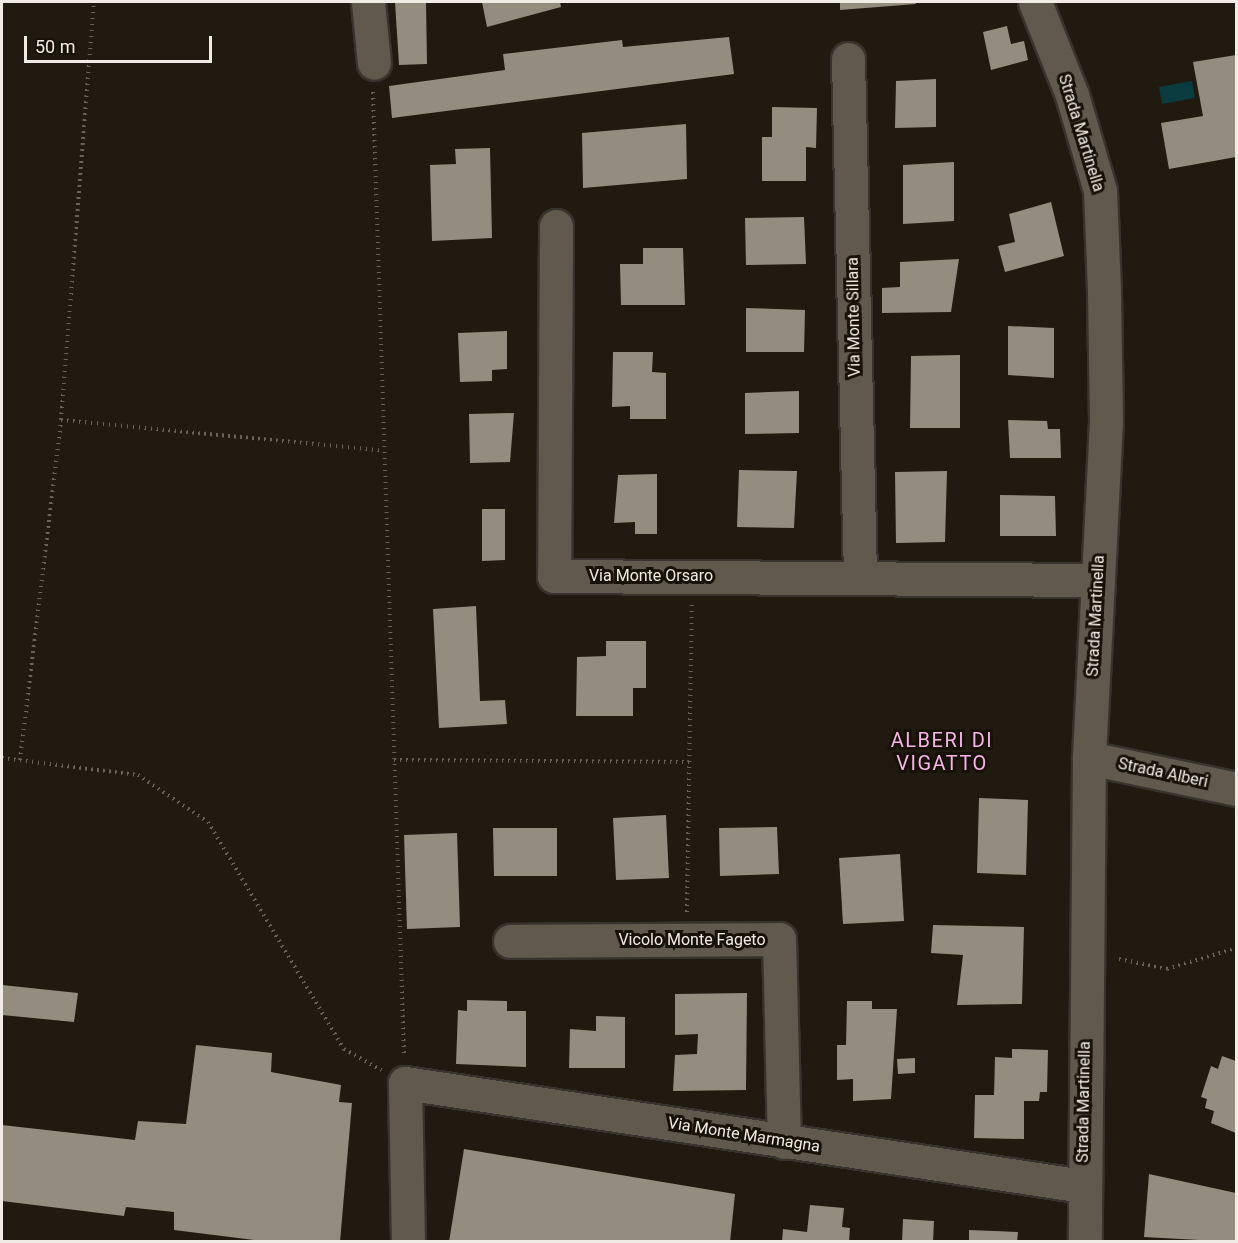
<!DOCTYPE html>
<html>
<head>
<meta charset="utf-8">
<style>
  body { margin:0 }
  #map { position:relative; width:1238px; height:1243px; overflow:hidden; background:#211a10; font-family:Roboto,sans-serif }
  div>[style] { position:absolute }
  .water>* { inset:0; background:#0a3c3f }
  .building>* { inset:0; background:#948c7f }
  .path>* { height:4px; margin-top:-2px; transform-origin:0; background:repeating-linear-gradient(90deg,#686259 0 1.5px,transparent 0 6px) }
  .roads { filter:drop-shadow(2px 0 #38332e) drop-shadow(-2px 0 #38332e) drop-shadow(0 2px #38332e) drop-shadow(0 -2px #38332e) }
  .minor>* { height:33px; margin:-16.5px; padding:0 16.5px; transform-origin:16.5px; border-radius:16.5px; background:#61594d }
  span { translate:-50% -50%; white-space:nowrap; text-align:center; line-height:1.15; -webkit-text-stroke:6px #171108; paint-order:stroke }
  .street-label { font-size:16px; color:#f0ebe4 }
  .quarter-label { font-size:20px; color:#f4b5e9; letter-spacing:1.5px }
  .frame { position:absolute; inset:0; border:3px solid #f0ebe4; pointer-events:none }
  .scale { position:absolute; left:24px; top:36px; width:188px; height:27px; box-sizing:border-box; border:3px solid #f0ebe4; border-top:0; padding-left:8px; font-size:18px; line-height:21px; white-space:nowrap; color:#f0ebe4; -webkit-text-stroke:4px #171108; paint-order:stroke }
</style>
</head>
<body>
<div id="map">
  <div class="water">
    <div style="clip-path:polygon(1192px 81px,1195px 98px,1162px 104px,1159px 87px)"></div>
  </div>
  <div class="building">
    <div style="clip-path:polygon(395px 2px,426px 2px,427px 64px,399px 65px)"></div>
    <div style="clip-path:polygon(482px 2px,560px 2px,561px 7px,487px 27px)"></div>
    <div style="clip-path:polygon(840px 2px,915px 2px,916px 4px,840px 10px)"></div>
    <div style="clip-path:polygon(1007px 26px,1011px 44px,1024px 41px,1028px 60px,991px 70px,983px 32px)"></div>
    <div style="clip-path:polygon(729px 37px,734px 74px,392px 118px,389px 86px,505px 70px,503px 54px,622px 40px,623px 47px)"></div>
    <div style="clip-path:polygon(1236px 55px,1236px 157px,1169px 169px,1161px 123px,1203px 116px,1193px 62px)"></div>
    <div style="clip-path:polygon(936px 79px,936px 127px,895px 128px,896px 81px)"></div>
    <div style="clip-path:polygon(772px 107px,817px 108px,816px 148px,806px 147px,806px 181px,762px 181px,762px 137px,772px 137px)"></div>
    <div style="clip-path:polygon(686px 124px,687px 179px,583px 188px,582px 133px)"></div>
    <div style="clip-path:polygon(490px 148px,492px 238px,432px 241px,430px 165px,456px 164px,455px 149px)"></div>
    <div style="clip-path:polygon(954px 162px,954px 221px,903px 224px,903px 165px)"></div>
    <div style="clip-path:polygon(1051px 202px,1064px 256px,1005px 272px,998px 246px,1015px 242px,1009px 214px)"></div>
    <div style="clip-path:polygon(804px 217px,806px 264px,746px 265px,745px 218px)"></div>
    <div style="clip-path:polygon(643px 248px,683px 248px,685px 305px,621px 305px,620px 264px,643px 264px)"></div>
    <div style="clip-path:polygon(959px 259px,951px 312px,882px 313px,882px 288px,900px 287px,900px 262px)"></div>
    <div style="clip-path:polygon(746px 308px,805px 310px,804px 352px,746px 352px)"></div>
    <div style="clip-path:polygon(1008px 326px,1054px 328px,1054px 378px,1008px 375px)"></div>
    <div style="clip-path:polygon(507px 331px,507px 369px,492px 370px,492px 381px,460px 382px,458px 333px)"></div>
    <div style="clip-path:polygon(613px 352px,653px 352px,652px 372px,666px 373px,666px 419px,630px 419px,630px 406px,612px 407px)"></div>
    <div style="clip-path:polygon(960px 355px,960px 428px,910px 428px,911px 356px)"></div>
    <div style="clip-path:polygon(799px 391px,799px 433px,745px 434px,745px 393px)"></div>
    <div style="clip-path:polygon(514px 413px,510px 462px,470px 463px,469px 414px)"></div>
    <div style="clip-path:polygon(1008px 420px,1047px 421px,1048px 429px,1060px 429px,1061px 458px,1010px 458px)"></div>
    <div style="clip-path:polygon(739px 470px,797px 471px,794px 528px,737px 527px)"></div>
    <div style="clip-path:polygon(947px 471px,945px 542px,896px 543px,895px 472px)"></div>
    <div style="clip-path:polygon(657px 474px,657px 534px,635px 534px,635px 522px,614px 523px,618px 475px)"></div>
    <div style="clip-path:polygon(1000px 495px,1055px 496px,1056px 536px,1000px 536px)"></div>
    <div style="clip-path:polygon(482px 509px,505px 509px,505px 560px,482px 561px)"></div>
    <div style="clip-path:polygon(476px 606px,480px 701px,505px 700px,507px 724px,439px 728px,433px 609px)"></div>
    <div style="clip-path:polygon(606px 641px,646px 641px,646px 688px,633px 688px,633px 716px,576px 716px,577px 657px,606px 656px)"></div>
    <div style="clip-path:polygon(979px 798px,1028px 800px,1026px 875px,977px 873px)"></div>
    <div style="clip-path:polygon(666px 815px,669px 878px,616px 880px,613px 818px)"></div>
    <div style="clip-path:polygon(777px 827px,779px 874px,720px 876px,719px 828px)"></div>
    <div style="clip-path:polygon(493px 828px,557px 828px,557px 876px,494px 876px)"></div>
    <div style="clip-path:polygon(457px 833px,460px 927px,407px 929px,404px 835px)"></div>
    <div style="clip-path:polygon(900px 854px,904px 921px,843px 924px,839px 858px)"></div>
    <div style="clip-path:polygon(933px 925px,1024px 927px,1022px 1004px,957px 1005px,963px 955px,931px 953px)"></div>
    <div style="clip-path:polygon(2px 985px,78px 993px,74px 1022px,2px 1015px)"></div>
    <div style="clip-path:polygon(747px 993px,746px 1090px,673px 1091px,675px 1055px,697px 1054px,698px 1034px,675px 1035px,675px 994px)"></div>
    <div style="clip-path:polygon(467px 1000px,507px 1001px,507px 1011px,526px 1011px,526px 1067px,456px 1064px,458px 1010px,467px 1011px)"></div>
    <div style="clip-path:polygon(847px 1001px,872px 1001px,872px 1009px,897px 1009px,891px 1099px,853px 1101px,853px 1079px,837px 1080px,837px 1045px,846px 1045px)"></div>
    <div style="clip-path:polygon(596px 1016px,625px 1017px,625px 1068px,569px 1068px,570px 1029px,596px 1031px)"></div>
    <div style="clip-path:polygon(196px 1045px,272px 1053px,271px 1072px,341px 1085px,339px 1102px,352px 1103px,340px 1242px,271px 1242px,174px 1230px,174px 1212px,126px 1207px,124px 1216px,2px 1201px,2px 1125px,135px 1140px,138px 1121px,186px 1124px)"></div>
    <div style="clip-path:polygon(1012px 1049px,1048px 1050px,1047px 1092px,1040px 1092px,1039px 1101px,1024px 1101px,1024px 1139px,974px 1138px,975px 1095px,994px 1095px,995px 1057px,1012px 1058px)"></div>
    <div style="clip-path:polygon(1222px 1056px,1236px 1061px,1236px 1133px,1211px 1123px,1214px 1111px,1205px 1108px,1207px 1099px,1201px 1097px,1211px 1066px,1218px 1069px)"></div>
    <div style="clip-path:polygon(915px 1058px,915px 1073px,898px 1074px,897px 1059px)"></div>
    <div style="clip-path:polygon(464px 1149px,735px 1194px,730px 1242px,449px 1242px)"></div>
    <div style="clip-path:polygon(1149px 1174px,1236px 1193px,1236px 1242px,1144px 1237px)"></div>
    <div style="clip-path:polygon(810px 1205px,844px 1208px,842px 1227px,850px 1228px,849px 1242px,782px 1242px,783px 1229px,807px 1232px)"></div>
    <div style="clip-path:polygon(903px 1219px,934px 1221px,933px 1242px,902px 1242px)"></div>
    <div style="clip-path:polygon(969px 1230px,1018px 1232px,1017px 1242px,969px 1242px)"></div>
  </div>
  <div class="path">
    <div style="left:373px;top:92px;width:964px;rotate:88.16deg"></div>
    <div style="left:61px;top:420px;width:321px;rotate:5.4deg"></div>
    <div style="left:2px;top:758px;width:137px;rotate:7.1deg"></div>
    <div style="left:138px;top:775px;width:84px;rotate:33.9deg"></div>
    <div style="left:208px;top:822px;width:265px;rotate:59.1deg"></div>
    <div style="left:344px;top:1049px;width:43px;rotate:29.6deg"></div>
    <div style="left:20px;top:760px;width:342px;rotate:-83.1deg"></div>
    <div style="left:61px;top:420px;width:419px;rotate:-85.5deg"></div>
    <div style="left:394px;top:760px;width:295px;rotate:0.4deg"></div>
    <div style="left:687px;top:912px;width:307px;rotate:-89.1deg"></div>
    <div style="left:1119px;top:959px;width:49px;rotate:11.8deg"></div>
    <div style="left:1167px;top:969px;width:72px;rotate:-16.9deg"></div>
  </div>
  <div class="roads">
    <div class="minor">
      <div style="left:368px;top:2px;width:61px;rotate:84.4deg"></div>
      <div style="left:1035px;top:2px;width:100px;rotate:68.3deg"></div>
      <div style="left:1072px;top:95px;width:100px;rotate:73.7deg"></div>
      <div style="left:1100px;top:191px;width:101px;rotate:87.7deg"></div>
      <div style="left:1104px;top:292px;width:129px;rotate:89.1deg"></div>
      <div style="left:1106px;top:421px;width:337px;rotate:92.9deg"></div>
      <div style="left:1089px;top:758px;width:484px;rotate:90.5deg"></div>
      <div style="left:848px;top:59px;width:516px;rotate:88.67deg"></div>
      <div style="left:556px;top:226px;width:350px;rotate:90.3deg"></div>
      <div style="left:554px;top:576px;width:544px;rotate:0.42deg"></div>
      <div style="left:1089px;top:758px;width:150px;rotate:11.9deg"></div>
      <div style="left:510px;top:941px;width:269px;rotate:-0.4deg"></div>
      <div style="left:779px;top:939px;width:203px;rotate:88.6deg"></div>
      <div style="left:408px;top:1242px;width:159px;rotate:-91.1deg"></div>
      <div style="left:405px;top:1083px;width:686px;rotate:8.64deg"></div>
    </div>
  </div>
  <div class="street-label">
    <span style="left:1081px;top:133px;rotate:73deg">Strada Martinella</span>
    <span style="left:854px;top:317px;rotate:-91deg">Via Monte Sillara</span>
    <span style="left:651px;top:576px">Via Monte Orsaro</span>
    <span style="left:1096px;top:616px;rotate:-87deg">Strada Martinella</span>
    <span style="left:1163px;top:773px;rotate:12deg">Strada Alberi</span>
    <span style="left:692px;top:940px">Vicolo Monte Fageto</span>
    <span style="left:1084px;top:1102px;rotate:-89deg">Strada Martinella</span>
    <span style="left:744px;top:1135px;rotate:9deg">Via Monte Marmagna</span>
  </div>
  <div class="quarter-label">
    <span style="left:942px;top:752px">ALBERI DI<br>VIGATTO</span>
  </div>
  <div class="frame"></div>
  <div class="scale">50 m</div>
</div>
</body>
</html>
